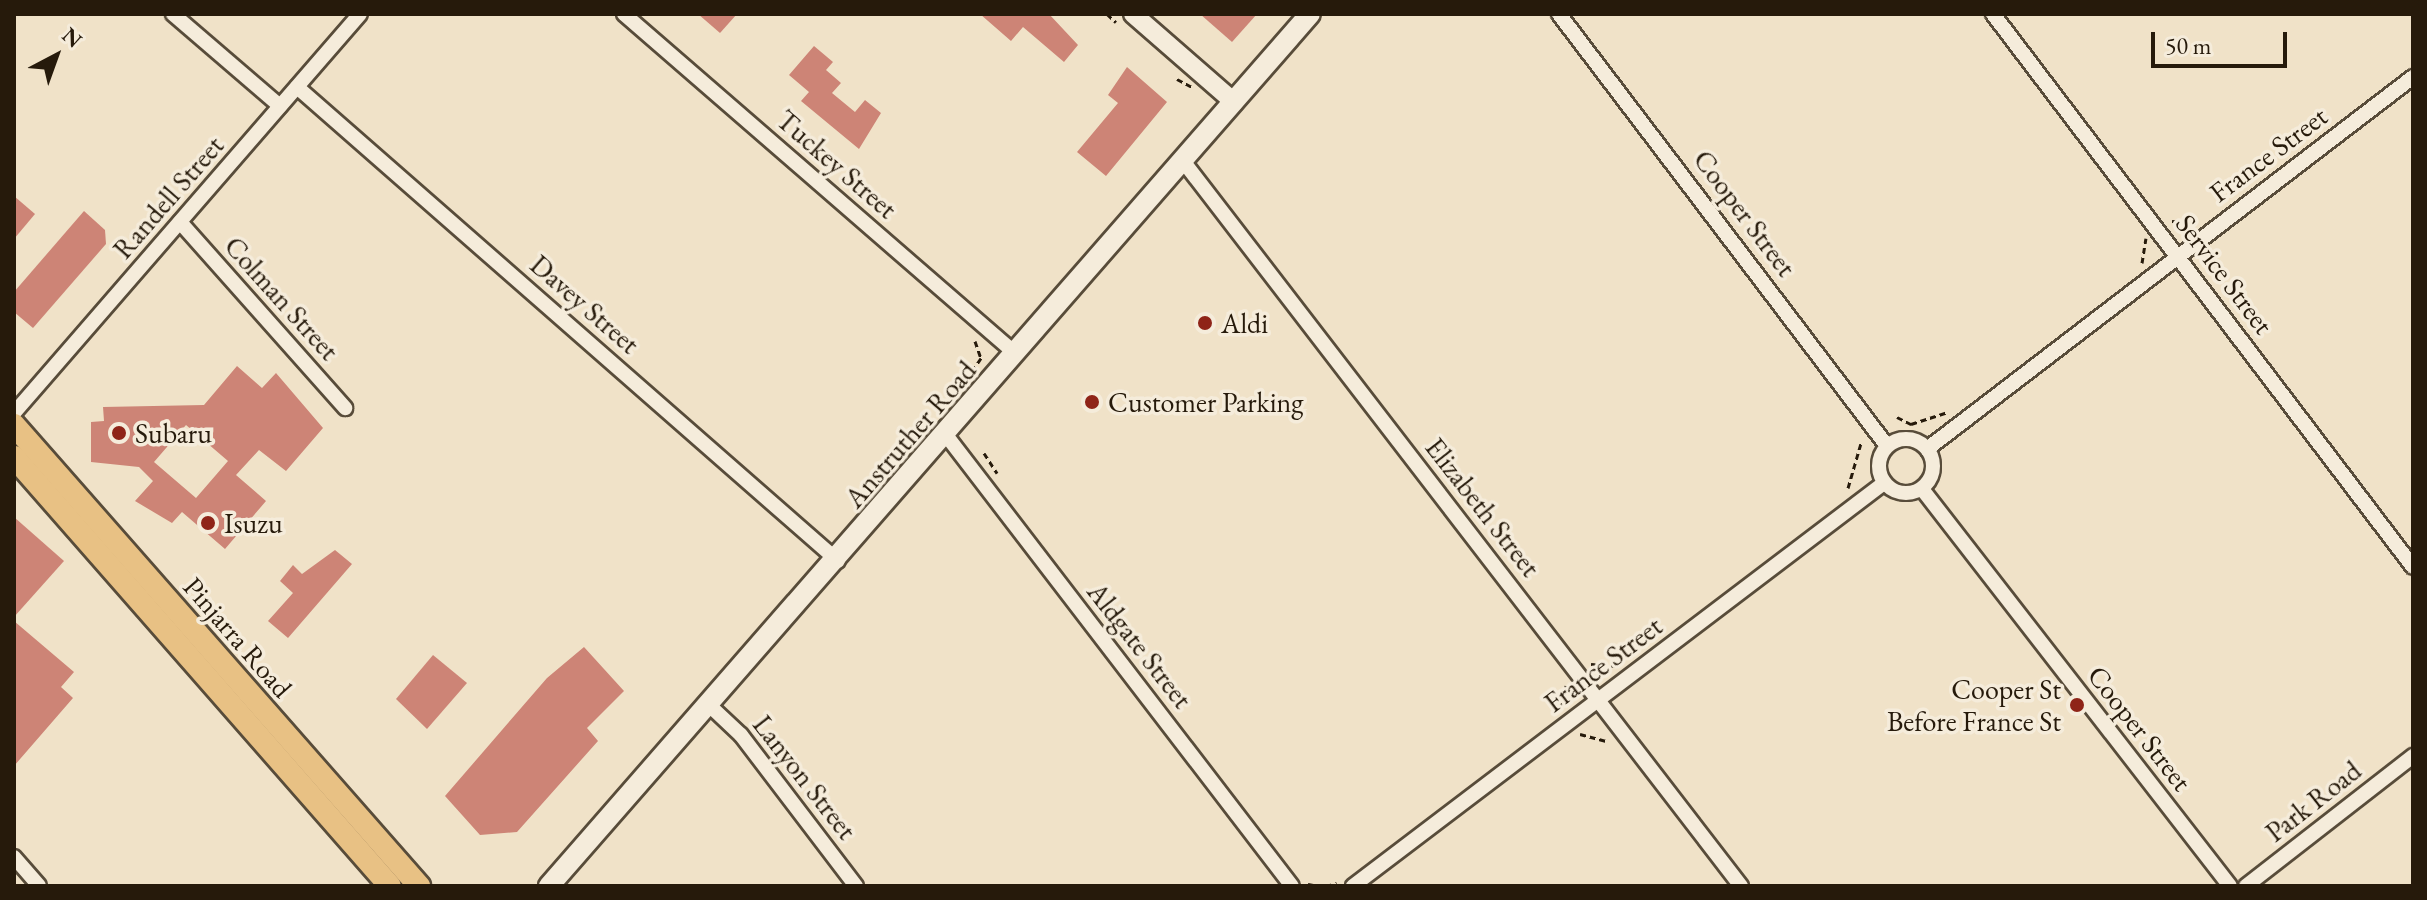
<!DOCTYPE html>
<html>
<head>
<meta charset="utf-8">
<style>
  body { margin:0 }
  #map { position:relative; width:2427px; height:900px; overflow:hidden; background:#f0e2c8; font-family:"EB Garamond",serif }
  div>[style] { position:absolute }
  .building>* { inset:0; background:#cd8476 }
  .path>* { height:3px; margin-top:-1.5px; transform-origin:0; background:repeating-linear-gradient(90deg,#261a0b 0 6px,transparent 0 10px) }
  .roads { filter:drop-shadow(2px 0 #584c3a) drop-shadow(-2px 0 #584c3a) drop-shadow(0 2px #584c3a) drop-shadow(0 -2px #584c3a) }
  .minor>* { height:14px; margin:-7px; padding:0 7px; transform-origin:7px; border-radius:7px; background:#f5ecdb }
  .minor>.ring { margin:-7px; padding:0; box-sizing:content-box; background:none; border:14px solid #f5ecdb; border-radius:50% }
  .tertiary>* { height:18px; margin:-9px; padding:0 9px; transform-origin:9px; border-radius:9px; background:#f5ecdb }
  .secondary>* { height:20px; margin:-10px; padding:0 10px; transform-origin:10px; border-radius:10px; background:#f5ecdb }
  .primary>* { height:22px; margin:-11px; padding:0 11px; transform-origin:11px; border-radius:11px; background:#e8c184 }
  .dots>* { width:22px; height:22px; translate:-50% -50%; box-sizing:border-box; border:4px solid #f5ecdb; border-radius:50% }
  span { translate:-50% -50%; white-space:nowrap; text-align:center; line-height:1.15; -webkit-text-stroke:7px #f5ecdb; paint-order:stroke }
  .street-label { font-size:28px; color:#261a0b }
  .poi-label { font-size:28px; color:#261a0b }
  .left { translate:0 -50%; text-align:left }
  .right { translate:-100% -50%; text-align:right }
  .frame { position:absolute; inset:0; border:16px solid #261a0b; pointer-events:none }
  .north { position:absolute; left:16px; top:16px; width:80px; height:80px; -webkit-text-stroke:6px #f5ecdb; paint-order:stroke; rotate:41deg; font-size:22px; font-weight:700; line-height:32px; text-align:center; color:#261a0b }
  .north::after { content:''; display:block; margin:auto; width:28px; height:36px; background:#261a0b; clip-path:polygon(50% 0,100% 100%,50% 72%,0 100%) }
  .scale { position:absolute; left:2151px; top:32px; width:136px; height:36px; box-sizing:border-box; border:4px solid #261a0b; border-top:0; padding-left:10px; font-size:24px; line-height:28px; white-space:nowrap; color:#261a0b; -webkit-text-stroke:6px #f5ecdb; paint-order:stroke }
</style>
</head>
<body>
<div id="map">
  <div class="building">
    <div style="clip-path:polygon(698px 14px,737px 14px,720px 33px)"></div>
    <div style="clip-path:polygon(980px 14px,1049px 14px,1078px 45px,1064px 62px,1023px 27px,1011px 41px)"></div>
    <div style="clip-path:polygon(1200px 14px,1257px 14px,1232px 42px)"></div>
    <div style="clip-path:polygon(814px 46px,833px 62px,826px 70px,841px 83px,832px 93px,855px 112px,865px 100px,881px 113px,859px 149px,801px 101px,809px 92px,789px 75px)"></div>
    <div style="clip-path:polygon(1127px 67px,1167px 102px,1106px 176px,1077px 152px,1118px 103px,1108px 95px)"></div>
    <div style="clip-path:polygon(14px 196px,35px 214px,14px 239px)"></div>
    <div style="clip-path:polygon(84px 211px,105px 230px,106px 244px,33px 328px,14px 312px,14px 292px)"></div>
    <div style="clip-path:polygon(evenodd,237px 366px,262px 388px,276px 373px,323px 428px,286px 471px,259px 450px,236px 475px,266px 501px,225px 549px,182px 512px,172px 523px,135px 501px,153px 481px,139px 467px,91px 462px,91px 422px,104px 421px,103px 407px,204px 405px,237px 366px,186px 425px,228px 461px,196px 498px,154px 462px,186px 425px)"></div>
    <div style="clip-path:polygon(14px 517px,64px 561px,14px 617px)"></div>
    <div style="clip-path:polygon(335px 550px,352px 564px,288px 638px,268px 621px,293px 593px,280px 581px,293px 565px,302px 574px)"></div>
    <div style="clip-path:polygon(14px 621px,74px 672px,61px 687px,73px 698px,14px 766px)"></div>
    <div style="clip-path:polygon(584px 647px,624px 691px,587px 728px,598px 741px,517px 832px,480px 835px,445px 796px,547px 678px)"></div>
    <div style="clip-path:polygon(433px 655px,467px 683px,427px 729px,396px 699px)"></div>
  </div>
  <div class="path">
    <div style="left:1107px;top:14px;width:12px;rotate:42deg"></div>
    <div style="left:1177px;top:79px;width:17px;rotate:28deg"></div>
    <div style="left:2172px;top:221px;width:24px;rotate:5deg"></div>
    <div style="left:2142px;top:263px;width:25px;rotate:-81deg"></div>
    <div style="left:975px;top:341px;width:18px;rotate:71deg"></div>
    <div style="left:981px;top:358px;width:11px;rotate:124deg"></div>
    <div style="left:1897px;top:417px;width:16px;rotate:27deg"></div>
    <div style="left:1911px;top:424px;width:38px;rotate:-18deg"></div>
    <div style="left:984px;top:453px;width:24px;rotate:57deg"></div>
    <div style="left:1848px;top:488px;width:47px;rotate:-73.9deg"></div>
    <div style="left:1591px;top:664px;width:24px;rotate:5deg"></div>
    <div style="left:1561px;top:709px;width:24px;rotate:-78deg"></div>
    <div style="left:1580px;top:734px;width:28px;rotate:15deg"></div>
    <div style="left:1308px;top:884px;width:11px;rotate:10deg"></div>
    <div style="left:1326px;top:886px;width:11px;rotate:-15deg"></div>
  </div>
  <div class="roads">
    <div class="minor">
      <div style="left:173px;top:14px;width:141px;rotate:40.7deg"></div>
      <div style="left:624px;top:14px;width:519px;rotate:40.94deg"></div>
      <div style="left:1559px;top:14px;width:542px;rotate:52.79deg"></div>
      <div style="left:1993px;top:14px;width:694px;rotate:52.78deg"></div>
      <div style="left:297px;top:87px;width:719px;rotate:41.22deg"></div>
      <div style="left:1183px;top:161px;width:915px;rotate:52.42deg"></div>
      <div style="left:180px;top:222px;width:249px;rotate:48.4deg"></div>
      <div style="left:14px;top:413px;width:528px;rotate:-49.07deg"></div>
      <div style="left:946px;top:435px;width:568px;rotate:52.51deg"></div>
      <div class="ring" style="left:1879px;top:439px;width:40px;height:40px"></div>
      <div style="left:1927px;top:449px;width:612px;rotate:-37.43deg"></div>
      <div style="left:1922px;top:489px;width:502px;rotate:52.2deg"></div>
      <div style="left:708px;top:704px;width:45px;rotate:43.2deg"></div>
      <div style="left:741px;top:735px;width:190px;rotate:52.7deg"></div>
      <div style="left:14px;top:857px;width:38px;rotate:49deg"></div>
      <div style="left:1353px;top:886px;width:667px;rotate:-37.2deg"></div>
      <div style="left:2246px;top:886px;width:212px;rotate:-37.9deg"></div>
    </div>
    <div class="tertiary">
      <div style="left:1133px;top:14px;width:134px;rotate:41.1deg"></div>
    </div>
    <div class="secondary">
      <div style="left:549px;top:886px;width:1157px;rotate:-48.89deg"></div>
    </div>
    <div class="primary">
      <div style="left:14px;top:425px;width:614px;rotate:48.7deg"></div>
      <div style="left:14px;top:457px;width:570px;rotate:48.77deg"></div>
    </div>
  </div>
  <div class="dots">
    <div style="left:1205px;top:323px;background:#8f2418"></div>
    <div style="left:1092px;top:402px;background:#8f2418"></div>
    <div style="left:119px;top:433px;background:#8f2418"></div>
    <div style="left:208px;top:523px;background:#8f2418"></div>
    <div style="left:2077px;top:705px;background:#8f2418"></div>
  </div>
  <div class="street-label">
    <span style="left:2268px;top:154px;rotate:-37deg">France Street</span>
    <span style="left:837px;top:164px;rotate:41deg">Tuckey Street</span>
    <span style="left:168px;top:197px;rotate:-49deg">Randell Street</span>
    <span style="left:1745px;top:213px;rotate:53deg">Cooper Street</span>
    <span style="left:2225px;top:274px;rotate:53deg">Service Street</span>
    <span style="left:282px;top:298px;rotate:48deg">Colman Street</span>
    <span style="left:585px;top:304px;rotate:41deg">Davey Street</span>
    <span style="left:910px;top:434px;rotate:-49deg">Anstruther Road</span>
    <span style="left:1483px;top:507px;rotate:52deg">Elizabeth Street</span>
    <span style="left:238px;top:637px;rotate:49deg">Pinjarra Road</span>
    <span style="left:1140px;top:645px;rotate:52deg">Aldgate Street</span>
    <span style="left:1603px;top:664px;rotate:-37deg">France Street</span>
    <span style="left:2140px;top:728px;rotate:52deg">Cooper Street</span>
    <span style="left:805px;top:777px;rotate:52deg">Lanyon Street</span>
    <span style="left:2313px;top:801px;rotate:-38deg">Park Road</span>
  </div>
  <div class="poi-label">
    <span class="left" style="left:1221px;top:323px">Aldi</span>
    <span class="left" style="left:1108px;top:402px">Customer Parking</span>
    <span class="left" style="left:135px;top:433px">Subaru</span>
    <span class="left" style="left:224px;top:523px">Isuzu</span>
    <span class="right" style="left:2061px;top:705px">Cooper St<br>Before France St</span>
  </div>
  <div class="frame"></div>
  <div class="north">N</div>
  <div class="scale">50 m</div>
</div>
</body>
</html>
